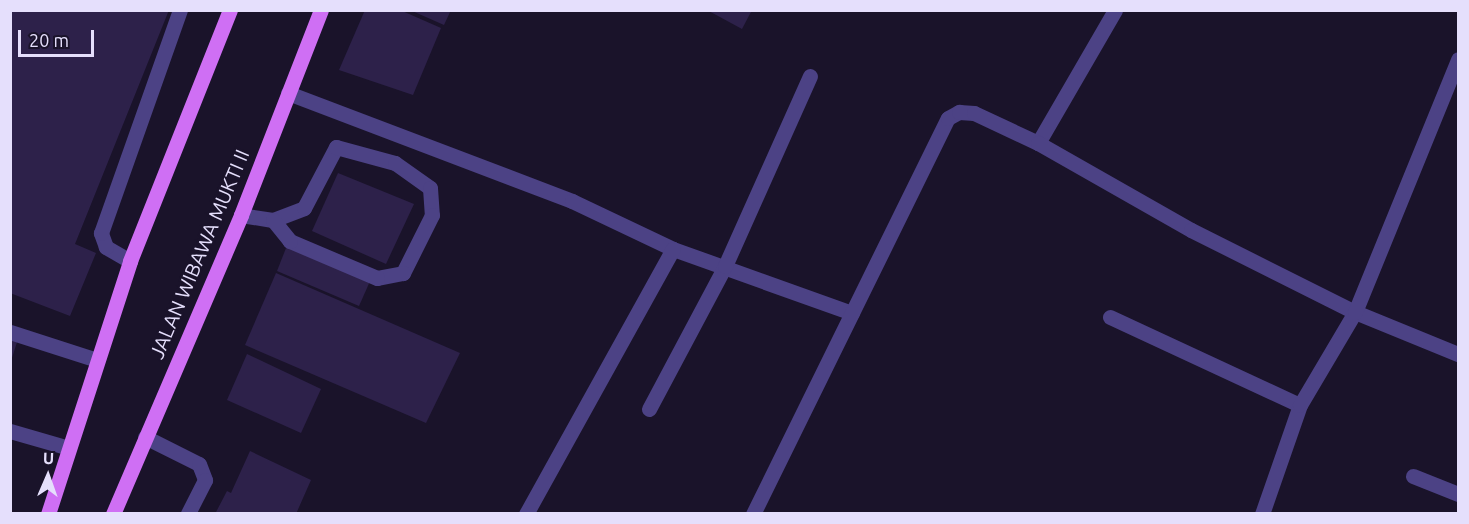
<!DOCTYPE html>
<html>
<head>
<meta charset="utf-8">
<style>
  body { margin:0 }
  #map { position:relative; width:1469px; height:524px; overflow:hidden; background:#1a132a; font-family:Ubuntu,sans-serif }
  div>[style] { position:absolute }
  .building>* { inset:0; background:#2d214a }
  .minor>* { height:15px; margin:-7.5px; padding:0 7.5px; transform-origin:7.5px; border-radius:7.5px; background:#4c4285 }
  .major>* { height:15px; margin:-7.5px; padding:0 7.5px; transform-origin:7.5px; border-radius:7.5px; background:#cf6ff4 }
  span { translate:-50% -50%; white-space:nowrap; text-align:center; line-height:1.15; -webkit-text-stroke:4.5px #1a132a; paint-order:stroke }
  .street-label { font-size:20px; color:#e5dffc }
  .frame { position:absolute; inset:0; border:12px solid #e5dffc; pointer-events:none }
  .north { position:absolute; left:18px; top:446px; width:60px; height:60px; -webkit-text-stroke:4px #1a132a; paint-order:stroke; rotate:2deg; font-size:16px; font-weight:700; line-height:24px; text-align:center; color:#e5dffc }
  .north::after { content:''; display:block; margin:auto; width:21px; height:27px; background:#e5dffc; clip-path:polygon(50% 0,100% 100%,50% 72%,0 100%) }
  .scale { position:absolute; left:18px; top:30px; width:76px; height:27px; box-sizing:border-box; border:3px solid #e5dffc; border-top:0; padding-left:8px; font-size:18px; line-height:21px; white-space:nowrap; color:#e5dffc; -webkit-text-stroke:4px #1a132a; paint-order:stroke }
</style>
</head>
<body>
<div id="map">
  <div class="building">
    <div style="clip-path:polygon(10px 10px,169px 10px,75px 244px,96px 253px,70px 316px,10px 293px)"></div>
    <div style="clip-path:polygon(365px 10px,400px 10px,441px 28px,413px 95px,339px 70px)"></div>
    <div style="clip-path:polygon(410px 10px,451px 10px,444px 25px)"></div>
    <div style="clip-path:polygon(707px 10px,752px 10px,742px 29px)"></div>
    <div style="clip-path:polygon(338px 173px,414px 204px,386px 264px,312px 231px)"></div>
    <div style="clip-path:polygon(288px 243px,371px 279px,359px 306px,277px 271px)"></div>
    <div style="clip-path:polygon(276px 273px,460px 353px,426px 423px,245px 345px)"></div>
    <div style="clip-path:polygon(10px 337px,18px 339px,11px 361px,10px 361px)"></div>
    <div style="clip-path:polygon(247px 354px,321px 389px,301px 433px,227px 400px)"></div>
    <div style="clip-path:polygon(250px 451px,311px 480px,296px 514px,215px 514px,227px 491px,231px 493px)"></div>
  </div>
  <div class="minor">
    <div style="left:288px;top:93px;width:304px;rotate:20.8deg"></div>
    <div style="left:572px;top:201px;width:112px;rotate:25.4deg"></div>
    <div style="left:673px;top:249px;width:190px;rotate:19.7deg"></div>
    <div style="left:1038px;top:143px;width:154px;rotate:-59.9deg"></div>
    <div style="left:241px;top:215px;width:32px;rotate:9deg"></div>
    <div style="left:273px;top:220px;width:33px;rotate:-21deg"></div>
    <div style="left:304px;top:208px;width:69px;rotate:-62.3deg"></div>
    <div style="left:336px;top:147px;width:61px;rotate:15.2deg"></div>
    <div style="left:395px;top:163px;width:43px;rotate:35.5deg"></div>
    <div style="left:430px;top:188px;width:27px;rotate:86deg"></div>
    <div style="left:432px;top:215px;width:65px;rotate:116.6deg"></div>
    <div style="left:403px;top:273px;width:26px;rotate:169deg"></div>
    <div style="left:377px;top:278px;width:95px;rotate:-157deg"></div>
    <div style="left:290px;top:241px;width:27px;rotate:-129deg"></div>
    <div style="left:130px;top:261px;width:28px;rotate:-150deg"></div>
    <div style="left:106px;top:247px;width:15px;rotate:-110deg"></div>
    <div style="left:101px;top:233px;width:237px;rotate:-70.5deg"></div>
    <div style="left:1110px;top:317px;width:209px;rotate:24.9deg"></div>
    <div style="left:10px;top:332px;width:91px;rotate:17.8deg"></div>
    <div style="left:649px;top:409px;width:162px;rotate:-62deg"></div>
    <div style="left:725px;top:266px;width:208px;rotate:-65.9deg"></div>
    <div style="left:10px;top:431px;width:61px;rotate:16.1deg"></div>
    <div style="left:145px;top:437px;width:60px;rotate:26.6deg"></div>
    <div style="left:199px;top:464px;width:17px;rotate:69deg"></div>
    <div style="left:205px;top:480px;width:38px;rotate:117deg"></div>
    <div style="left:1413px;top:476px;width:48px;rotate:21.8deg"></div>
    <div style="left:526px;top:514px;width:303px;rotate:-61deg"></div>
    <div style="left:753px;top:514px;width:441px;rotate:-63.8deg"></div>
    <div style="left:948px;top:118px;width:13px;rotate:-29deg"></div>
    <div style="left:959px;top:112px;width:15px;rotate:4deg"></div>
    <div style="left:974px;top:113px;width:71px;rotate:25.1deg"></div>
    <div style="left:1038px;top:143px;width:176px;rotate:29.6deg"></div>
    <div style="left:1191px;top:230px;width:183px;rotate:26.6deg"></div>
    <div style="left:1355px;top:312px;width:111px;rotate:22.2deg"></div>
    <div style="left:1262px;top:514px;width:115px;rotate:-70.8deg"></div>
    <div style="left:1300px;top:405px;width:108px;rotate:-59.4deg"></div>
    <div style="left:1355px;top:312px;width:273px;rotate:-67.8deg"></div>
  </div>
  <div class="major">
    <div style="left:48px;top:514px;width:266px;rotate:-72deg"></div>
    <div style="left:130px;top:261px;width:270px;rotate:-68.3deg"></div>
    <div style="left:113px;top:514px;width:325px;rotate:-66.8deg"></div>
    <div style="left:241px;top:215px;width:220px;rotate:-68.7deg"></div>
  </div>
  <div class="street-label">
    <span style="left:199px;top:254px;rotate:-67deg">JALAN WIBAWA MUKTI II</span>
  </div>
  <div class="frame"></div>
  <div class="north">U</div>
  <div class="scale">20 m</div>
</div>
</body>
</html>
